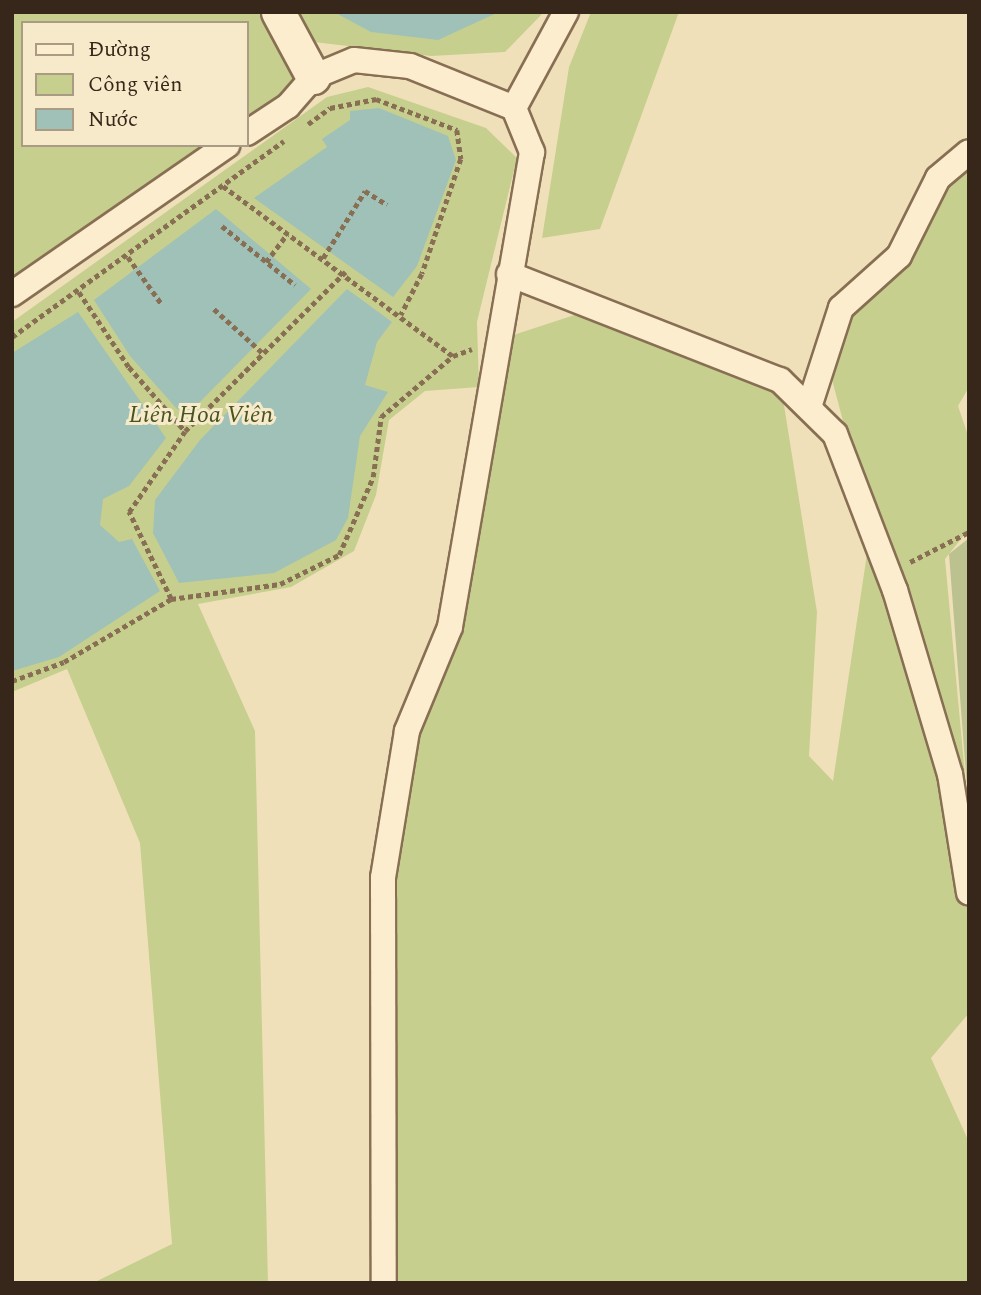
<!DOCTYPE html>
<html>
<head>
<meta charset="utf-8">
<style>
  body { margin:0 }
  #map { position:relative; width:981px; height:1295px; overflow:hidden; background:#f0e0ba; font-family:Spectral,serif }
  div>[style] { position:absolute }
  .green>* { inset:0; background:#c7cf8e }
  .cemetery>* { inset:0; background:#bcc28f }
  .water>* { inset:0; background:#9fc1b7 }
  .path>* { height:4.5px; margin-top:-2.25px; transform-origin:0; background:repeating-linear-gradient(90deg,#886f54 0 5px,transparent 0 8.5px) }
  .roads { filter:drop-shadow(2px 0 #886f54) drop-shadow(-2px 0 #886f54) drop-shadow(0 2px #886f54) drop-shadow(0 -2px #886f54) }
  .street>* { height:24px; margin:-12px; padding:0 12px; transform-origin:12px; border-radius:12px; background:#fbedce }
  .secondary>* { height:33px; margin:-16.5px; padding:0 16.5px; transform-origin:16.5px; border-radius:16.5px; background:#fbedce }
  span { translate:-50% -50%; white-space:nowrap; text-align:center; line-height:1.15; -webkit-text-stroke:6px #f7eaca; paint-order:stroke }
  .park-label { font-size:24px; color:#47541f; font-style:italic }
  .frame { position:absolute; inset:0; border:14px solid #36271a; pointer-events:none }
  .legend { position:absolute; left:21px; top:21px; width:228px; height:126px; box-sizing:border-box; background:#f7eaca; border:2px solid #aa9c84; margin:0; padding:9px 12px; list-style:none; font-size:21px; color:#36271a }
  .legend li { display:flex; align-items:center; gap:14px; height:35px }
  .legend b { width:35px; border:2px solid #aa9c84 }
</style>
</head>
<body>
<div id="map">
  <div class="green">
    <div style="clip-path:polygon(12px 12px,278px 12px,313px 77px,247px 133px,247px 23px,23px 23px,23px 145px,227px 145px,12px 294px)"></div>
    <div style="clip-path:polygon(295px 12px,544px 12px,505px 52px,431px 56px,314px 42px)"></div>
    <div style="clip-path:polygon(591px 12px,679px 12px,600px 229px,542px 238px,569px 67px)"></div>
    <div style="clip-path:polygon(368px 87px,486px 128px,517px 158px,477px 322px,479px 387px,425px 391px,389px 420px,376px 495px,354px 551px,291px 587px,198px 604px,255px 731px,268px 1283px,93px 1283px,172px 1244px,140px 843px,67px 669px,12px 692px,12px 322px,327px 97px)"></div>
    <div style="clip-path:polygon(969px 157px,969px 387px,958px 406px,969px 438px,969px 529px,945px 559px,969px 818px,969px 1013px,931px 1058px,969px 1142px,969px 1283px,385px 1283px,383px 878px,407px 731px,450px 627px,498px 340px,602px 306px,780px 380px,817px 612px,809px 756px,833px 781px,871px 527px,825px 353px,899px 256px,934px 185px)"></div>
  </div>
  <div class="cemetery">
    <div style="clip-path:polygon(969px 538px,969px 813px,949px 554px)"></div>
  </div>
  <div class="water">
    <div style="clip-path:polygon(334px 12px,499px 12px,438px 40px,371px 32px)"></div>
    <div style="clip-path:polygon(379px 108px,448px 136px,456px 160px,417px 266px,393px 297px,254px 198px,327px 147px,322px 139px,350px 120px,350px 111px)"></div>
    <div style="clip-path:polygon(216px 209px,311px 289px,192px 410px,177px 409px,130px 356px,94px 300px)"></div>
    <div style="clip-path:polygon(347px 289px,392px 322px,377px 342px,365px 385px,388px 392px,360px 436px,348px 518px,336px 540px,274px 573px,179px 583px,153px 533px,155px 500px,200px 440px)"></div>
    <div style="clip-path:polygon(78px 312px,166px 438px,129px 486px,103px 499px,100px 525px,119px 542px,132px 539px,160px 591px,59px 657px,12px 671px,12px 353px)"></div>
  </div>
  <div class="path">
    <div style="left:308px;top:124px;width:27px;rotate:-36deg"></div>
    <div style="left:330px;top:108px;width:47px;rotate:-11.1deg"></div>
    <div style="left:376px;top:99px;width:87px;rotate:20.9deg"></div>
    <div style="left:457px;top:130px;width:29px;rotate:82deg"></div>
    <div style="left:461px;top:159px;width:121px;rotate:108.7deg"></div>
    <div style="left:422px;top:274px;width:46px;rotate:117.1deg"></div>
    <div style="left:223px;top:186px;width:286px;rotate:36.5deg"></div>
    <div style="left:222px;top:226px;width:94px;rotate:38.9deg"></div>
    <div style="left:128px;top:257px;width:57px;rotate:54.3deg"></div>
    <div style="left:323px;top:258px;width:79px;rotate:-57.9deg"></div>
    <div style="left:365px;top:191px;width:26px;rotate:32deg"></div>
    <div style="left:266px;top:262px;width:35px;rotate:-53deg"></div>
    <div style="left:79px;top:292px;width:90px;rotate:56.3deg"></div>
    <div style="left:129px;top:367px;width:85px;rotate:48.8deg"></div>
    <div style="left:214px;top:309px;width:67px;rotate:42deg"></div>
    <div style="left:12px;top:337px;width:335px;rotate:-35.8deg"></div>
    <div style="left:910px;top:562px;width:66px;rotate:-27deg"></div>
    <div style="left:171px;top:599px;width:97px;rotate:-115.8deg"></div>
    <div style="left:129px;top:512px;width:98px;rotate:-55.3deg"></div>
    <div style="left:185px;top:431px;width:226px;rotate:-44.8deg"></div>
    <div style="left:12px;top:681px;width:55px;rotate:-20.1deg"></div>
    <div style="left:64px;top:662px;width:124px;rotate:-30.5deg"></div>
    <div style="left:171px;top:599px;width:110px;rotate:-7.8deg"></div>
    <div style="left:280px;top:584px;width:66px;rotate:-26.2deg"></div>
    <div style="left:339px;top:555px;width:85px;rotate:-66.4deg"></div>
    <div style="left:373px;top:477px;width:61px;rotate:-82.4deg"></div>
    <div style="left:381px;top:417px;width:94px;rotate:-40.3deg"></div>
    <div style="left:453px;top:356px;width:20px;rotate:-20deg"></div>
  </div>
  <div class="roads">
    <div class="street">
      <div style="left:514px;top:108px;width:109px;rotate:-61.6deg"></div>
      <div style="left:247px;top:133px;width:49px;rotate:-33.4deg"></div>
      <div style="left:288px;top:106px;width:38px;rotate:-49deg"></div>
      <div style="left:313px;top:77px;width:44px;rotate:-22.5deg"></div>
      <div style="left:354px;top:60px;width:56px;rotate:6.1deg"></div>
      <div style="left:410px;top:66px;width:112px;rotate:22deg"></div>
      <div style="left:514px;top:108px;width:48px;rotate:67.8deg"></div>
      <div style="left:532px;top:152px;width:482px;rotate:99.8deg"></div>
      <div style="left:450px;top:627px;width:113px;rotate:112.5deg"></div>
      <div style="left:407px;top:731px;width:149px;rotate:99.3deg"></div>
      <div style="left:383px;top:878px;width:405px;rotate:89.9deg"></div>
      <div style="left:509px;top:274px;width:291px;rotate:21.4deg"></div>
      <div style="left:780px;top:380px;width:77px;rotate:44.5deg"></div>
      <div style="left:835px;top:434px;width:167px;rotate:69deg"></div>
      <div style="left:895px;top:590px;width:192px;rotate:73.4deg"></div>
      <div style="left:950px;top:774px;width:120px;rotate:80.9deg"></div>
      <div style="left:12px;top:294px;width:262px;rotate:-34.7deg"></div>
      <div style="left:809px;top:407px;width:104px;rotate:-72.1deg"></div>
      <div style="left:841px;top:308px;width:78px;rotate:-41.9deg"></div>
      <div style="left:899px;top:256px;width:87px;rotate:-63.4deg"></div>
      <div style="left:938px;top:178px;width:40px;rotate:-40deg"></div>
    </div>
    <div class="secondary">
      <div style="left:278px;top:12px;width:74px;rotate:61.7deg"></div>
    </div>
  </div>
  <div class="park-label">
    <span style="left:201px;top:416px">Liên Hoa Viên</span>
  </div>
  <div class="frame"></div>
  <ul class="legend">
  <li><b style="height:9px;background:#fbedce"></b>Đường</li>
  <li><b style="height:19px;background:#c7cf8e"></b>Công viên</li>
  <li><b style="height:19px;background:#9fc1b7"></b>Nước</li>
  </ul>
</div>
</body>
</html>
